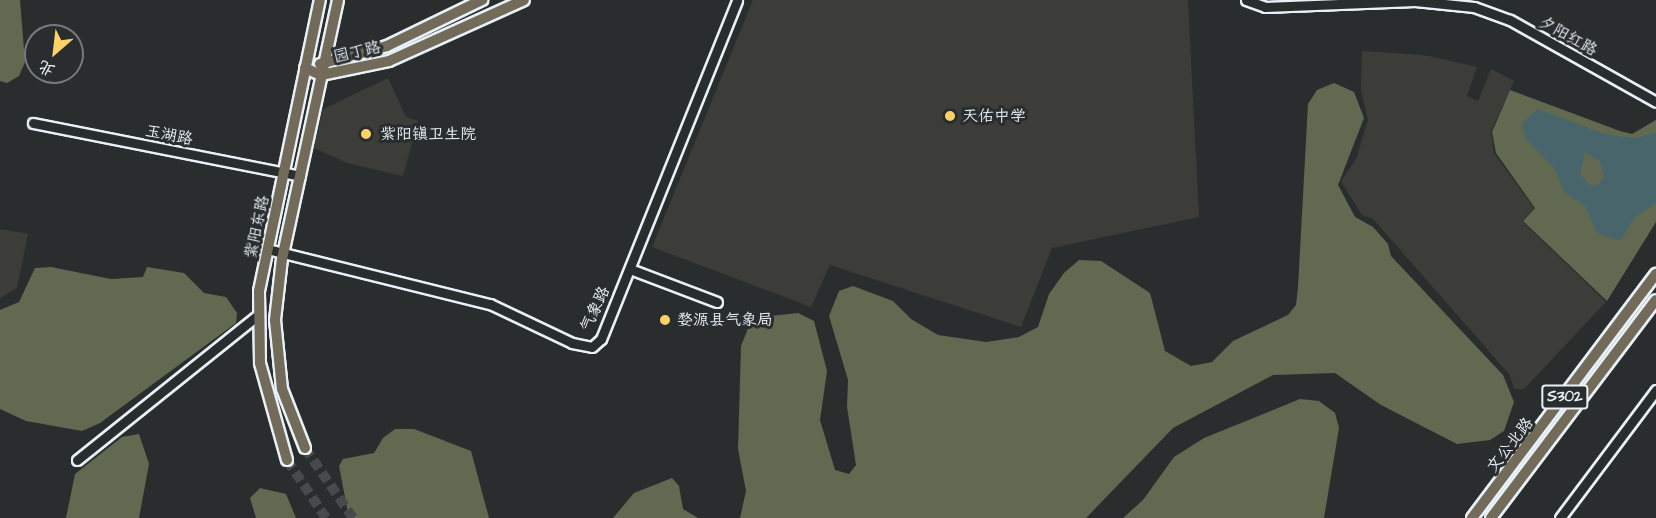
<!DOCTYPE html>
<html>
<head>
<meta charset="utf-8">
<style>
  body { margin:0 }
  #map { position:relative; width:1656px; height:518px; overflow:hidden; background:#2a2d2e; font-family:"Architects Daughter","LXGW WenKai TC",sans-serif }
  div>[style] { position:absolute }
  .built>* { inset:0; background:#3c3c38 }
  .green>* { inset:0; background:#616a50 }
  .water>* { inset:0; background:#48656b }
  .major-tunnel>* { height:10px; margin-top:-5px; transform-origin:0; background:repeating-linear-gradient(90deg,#464a4c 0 10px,transparent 0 15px) }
  .roads { filter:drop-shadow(2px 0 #e8f1f8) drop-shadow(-2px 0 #e8f1f8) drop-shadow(0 2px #e8f1f8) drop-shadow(0 -2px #e8f1f8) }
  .minor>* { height:9px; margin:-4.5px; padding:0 4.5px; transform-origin:4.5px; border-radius:4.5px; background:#2a2d2e }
  .major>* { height:10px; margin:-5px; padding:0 5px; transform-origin:5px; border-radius:5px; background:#736b5a }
  .dots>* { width:16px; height:16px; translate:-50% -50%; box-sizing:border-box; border:3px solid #2a2d2e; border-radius:50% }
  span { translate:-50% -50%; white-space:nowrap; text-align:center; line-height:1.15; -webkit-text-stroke:6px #2a2d2e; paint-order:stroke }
  .shield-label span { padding:2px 4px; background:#2a2d2e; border:2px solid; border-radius:4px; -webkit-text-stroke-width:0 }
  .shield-label { font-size:15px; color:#e8f1f8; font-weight:700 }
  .street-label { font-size:16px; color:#e8f1f8 }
  .poi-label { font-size:16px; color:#e8f1f8 }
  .left { translate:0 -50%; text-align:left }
  .north { position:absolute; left:24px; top:24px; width:60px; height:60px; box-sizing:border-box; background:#2a2d2e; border:2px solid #767b7f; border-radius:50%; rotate:208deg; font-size:16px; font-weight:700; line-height:24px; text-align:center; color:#e8f1f8 }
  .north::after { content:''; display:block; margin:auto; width:21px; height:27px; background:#ffd166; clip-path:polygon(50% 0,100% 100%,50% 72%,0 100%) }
</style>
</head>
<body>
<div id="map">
  <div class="built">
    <div style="clip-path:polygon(753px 0,1188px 0,1199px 217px,1052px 248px,1021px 327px,830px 265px,811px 307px,652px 247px)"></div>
    <div style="clip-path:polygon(1362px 51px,1424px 55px,1477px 67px,1467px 96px,1478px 101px,1491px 69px,1514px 81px,1491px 131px,1494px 153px,1534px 208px,1522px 221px,1606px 302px,1523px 390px,1514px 388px,1509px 374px,1373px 219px,1362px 215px,1341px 181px,1356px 159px,1368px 120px,1361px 90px)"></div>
    <div style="clip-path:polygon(388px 78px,406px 117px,418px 121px,403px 176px,347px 163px,314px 148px,323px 109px)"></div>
    <div style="clip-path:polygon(0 229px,28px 234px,17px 288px,0 298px)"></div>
  </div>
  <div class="green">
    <div style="clip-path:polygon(0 0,20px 0,25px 62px,19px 76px,7px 83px,0 81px)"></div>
    <div style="clip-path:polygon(1334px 83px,1354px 92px,1364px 118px,1338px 185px,1355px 217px,1373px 227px,1388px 244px,1391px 256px,1503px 375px,1514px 402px,1504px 431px,1490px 440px,1457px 444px,1381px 405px,1335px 373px,1273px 375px,1173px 428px,1086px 518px,740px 518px,746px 491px,738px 449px,741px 346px,749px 326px,761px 317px,798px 313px,814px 321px,827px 371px,820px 420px,835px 470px,849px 474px,856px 465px,847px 407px,848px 380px,829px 316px,839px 291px,853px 286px,893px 301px,911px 319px,938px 335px,986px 342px,1019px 337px,1038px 327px,1049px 294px,1064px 273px,1079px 260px,1101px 261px,1150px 293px,1165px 351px,1191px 366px,1212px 362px,1233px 341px,1288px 315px,1296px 305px,1298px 287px,1308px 104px,1317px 90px)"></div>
    <div style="clip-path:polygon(1510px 90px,1620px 131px,1632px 134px,1656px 120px,1656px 222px,1607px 301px,1523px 221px,1535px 208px,1496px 153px,1492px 132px)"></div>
    <div style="clip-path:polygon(51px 267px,111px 279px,143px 277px,147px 267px,184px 273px,204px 293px,226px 297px,237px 313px,236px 323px,100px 423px,82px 431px,26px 421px,0 409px,0 310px,19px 302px,35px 268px)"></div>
    <div style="clip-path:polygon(1300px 399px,1319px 401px,1335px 413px,1339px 428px,1324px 518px,1123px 518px,1143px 500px,1174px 457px,1204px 438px)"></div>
    <div style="clip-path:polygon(395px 429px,414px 429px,471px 451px,489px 518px,349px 518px,339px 466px,343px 459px,374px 453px,383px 438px)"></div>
    <div style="clip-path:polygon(139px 434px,149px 464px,139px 518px,66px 518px,75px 474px,122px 437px)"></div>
    <div style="clip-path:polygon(672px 478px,679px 486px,683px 509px,698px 518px,613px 518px,634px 493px)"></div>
    <div style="clip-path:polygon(260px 488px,286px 494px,296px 518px,256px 518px,250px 498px)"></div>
  </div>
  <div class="water">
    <div style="clip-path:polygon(evenodd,1538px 109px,1607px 135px,1637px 138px,1656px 132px,1656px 203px,1635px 217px,1620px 241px,1597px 233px,1585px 206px,1564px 192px,1555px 169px,1526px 139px,1522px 123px,1538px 109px,1585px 152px,1600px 161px,1604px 177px,1597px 186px,1589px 185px,1580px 174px,1585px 152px)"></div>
  </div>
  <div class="major-tunnel">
    <div style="left:305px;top:448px;width:85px;rotate:55.6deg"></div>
    <div style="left:287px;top:460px;width:70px;rotate:56.1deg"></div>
  </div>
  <div class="roads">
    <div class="minor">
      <div style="left:1246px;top:0;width:20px;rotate:20deg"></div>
      <div style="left:1265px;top:7px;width:150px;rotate:-2.3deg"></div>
      <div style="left:1415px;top:1px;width:59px;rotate:5.8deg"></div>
      <div style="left:1474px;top:7px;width:38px;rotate:20deg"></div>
      <div style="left:1510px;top:20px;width:167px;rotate:29.3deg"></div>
      <div style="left:33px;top:123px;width:272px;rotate:11.2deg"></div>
      <div style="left:267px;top:249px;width:230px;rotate:13.9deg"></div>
      <div style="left:490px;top:304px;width:91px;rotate:25.4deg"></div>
      <div style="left:572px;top:343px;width:20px;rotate:11deg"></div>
      <div style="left:592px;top:347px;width:12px;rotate:-42deg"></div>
      <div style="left:601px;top:339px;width:365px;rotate:-68.1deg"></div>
      <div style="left:630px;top:269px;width:93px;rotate:20.8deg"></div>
      <div style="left:77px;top:460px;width:233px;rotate:-38.7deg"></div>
      <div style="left:1560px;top:518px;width:160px;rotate:-53.1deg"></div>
    </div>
    <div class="major">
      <div style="left:320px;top:64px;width:69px;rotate:-15deg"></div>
      <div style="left:387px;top:46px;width:106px;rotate:-25.8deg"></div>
      <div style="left:305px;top:68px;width:17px;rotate:24deg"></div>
      <div style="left:321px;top:75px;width:69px;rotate:-11.6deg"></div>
      <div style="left:389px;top:61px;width:148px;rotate:-24.3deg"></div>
      <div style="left:305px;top:448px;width:63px;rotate:-111.3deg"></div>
      <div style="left:282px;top:389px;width:69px;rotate:-95.8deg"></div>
      <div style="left:275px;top:320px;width:61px;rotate:-83.5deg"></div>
      <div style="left:282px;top:259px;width:265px;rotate:-77.8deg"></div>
      <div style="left:287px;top:460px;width:101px;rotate:-105.6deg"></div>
      <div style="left:260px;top:363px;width:72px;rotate:-90.8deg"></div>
      <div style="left:259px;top:291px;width:297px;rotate:-78.2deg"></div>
      <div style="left:1472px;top:518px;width:306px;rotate:-53deg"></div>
      <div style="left:1491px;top:518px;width:273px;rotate:-52.9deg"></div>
    </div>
  </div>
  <div class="dots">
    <div style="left:950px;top:116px;background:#ffd166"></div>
    <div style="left:366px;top:134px;background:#ffd166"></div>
    <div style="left:665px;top:320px;background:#ffd166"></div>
  </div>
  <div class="shield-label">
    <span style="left:1565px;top:397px">S302</span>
  </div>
  <div class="street-label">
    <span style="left:1568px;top:36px;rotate:29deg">夕阳红路</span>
    <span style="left:357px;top:52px;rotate:-13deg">园丁路</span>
    <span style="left:169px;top:135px;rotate:11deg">玉湖路</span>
    <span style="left:257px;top:227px;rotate:-78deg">紫阳东路</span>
    <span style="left:595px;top:309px;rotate:-65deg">气象路</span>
    <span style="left:1510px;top:445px;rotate:-52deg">文公北路</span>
  </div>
  <div class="poi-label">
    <span class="left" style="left:962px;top:116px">天佑中学</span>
    <span class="left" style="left:380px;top:134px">紫阳镇卫生院</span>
    <span class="left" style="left:677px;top:320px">婺源县气象局</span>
  </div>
  <div class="north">北</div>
</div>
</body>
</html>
